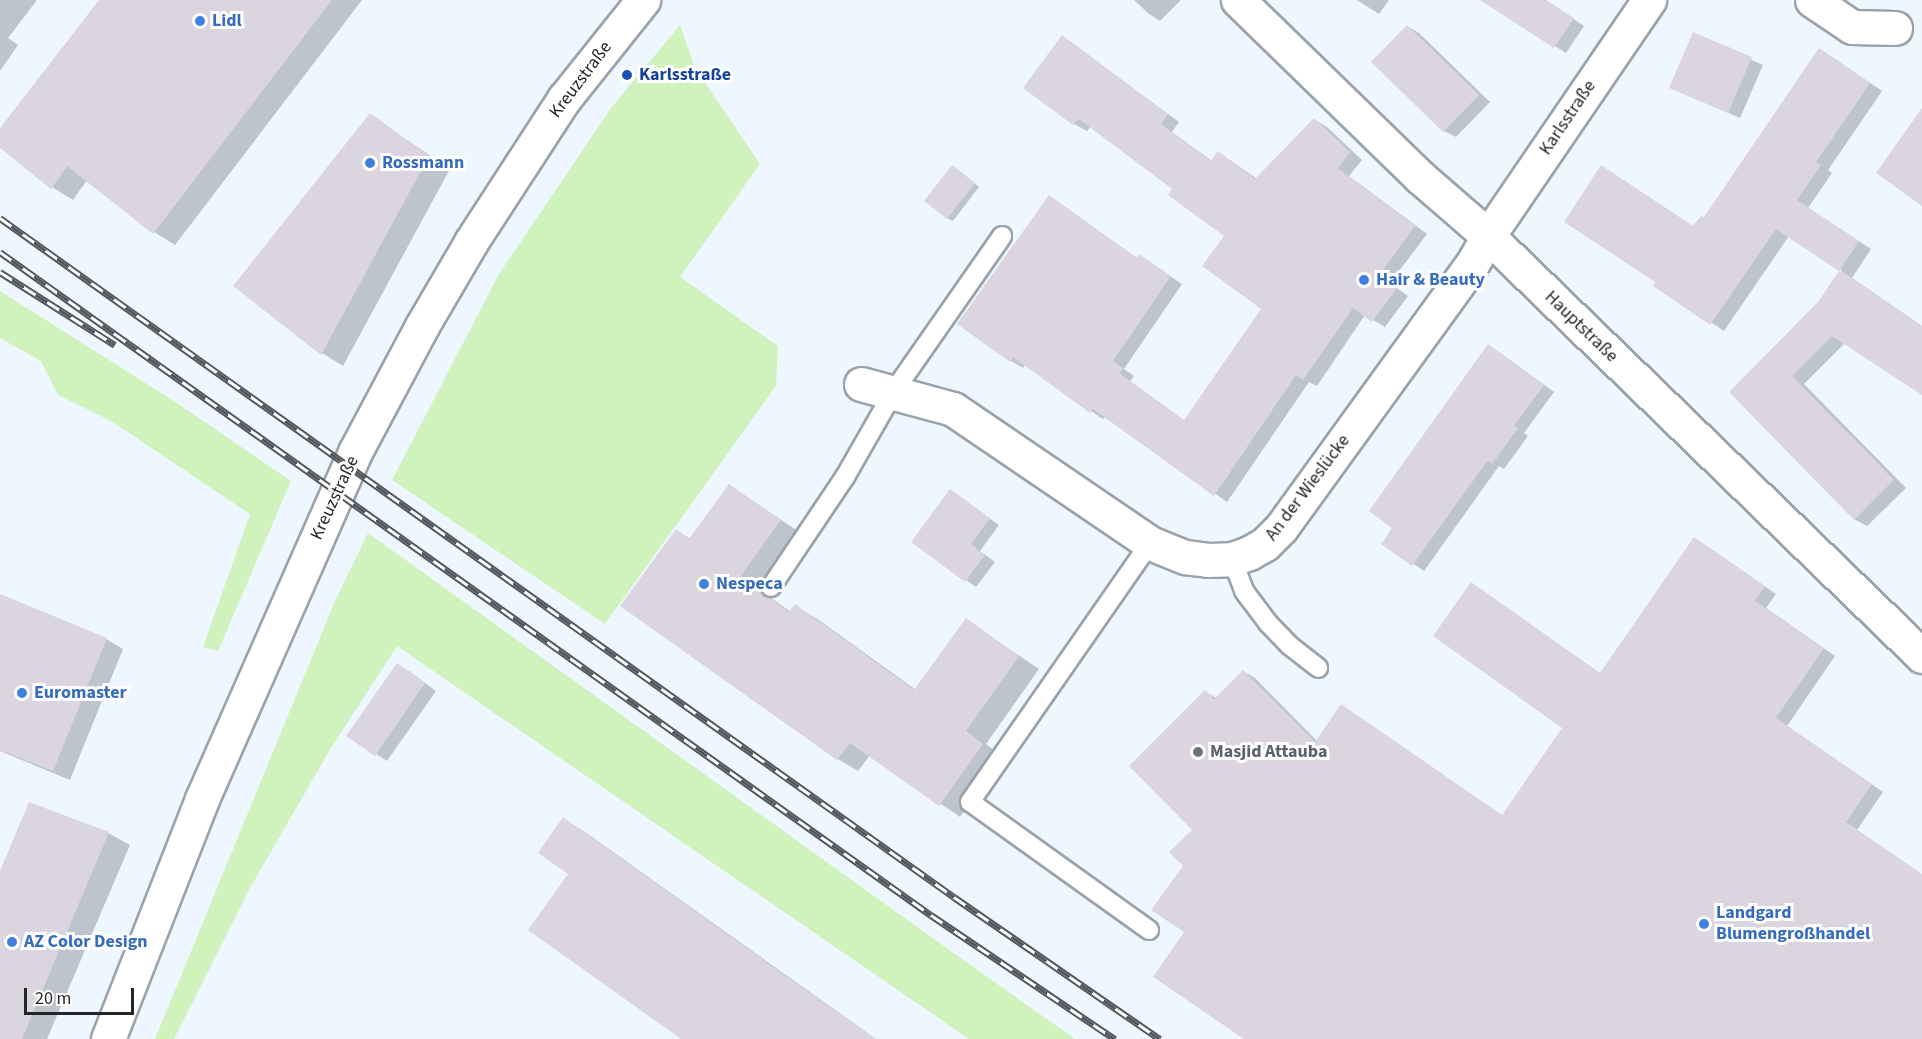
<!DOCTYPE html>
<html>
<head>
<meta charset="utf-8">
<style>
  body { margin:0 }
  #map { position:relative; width:1922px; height:1039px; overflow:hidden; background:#eef6ff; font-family:"Source Sans 3",sans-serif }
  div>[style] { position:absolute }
  .green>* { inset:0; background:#d0f3be }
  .shadow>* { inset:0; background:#0003 }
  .building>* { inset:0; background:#dbd5df }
  .roads { filter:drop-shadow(2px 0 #9aa2aa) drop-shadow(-2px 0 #9aa2aa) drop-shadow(0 2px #9aa2aa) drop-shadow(0 -2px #9aa2aa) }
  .service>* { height:18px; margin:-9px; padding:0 9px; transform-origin:9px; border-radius:9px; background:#fff }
  .minor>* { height:33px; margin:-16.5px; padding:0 16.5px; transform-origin:16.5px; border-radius:16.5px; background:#fff }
  .tertiary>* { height:33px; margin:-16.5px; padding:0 16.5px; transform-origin:16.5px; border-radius:16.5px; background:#fff }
  .rail>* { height:7px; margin-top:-3.5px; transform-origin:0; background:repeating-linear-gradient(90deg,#fff 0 14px,#54585d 0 28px); box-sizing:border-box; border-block:2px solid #54585d }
  .dots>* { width:16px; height:16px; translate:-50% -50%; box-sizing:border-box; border:3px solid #fff; border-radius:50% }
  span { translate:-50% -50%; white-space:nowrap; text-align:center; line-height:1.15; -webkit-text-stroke:6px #fff; paint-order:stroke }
  .shop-label { font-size:18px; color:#366cbe; font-weight:700 }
  .left { translate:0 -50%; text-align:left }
  .transit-label { font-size:18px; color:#164399; font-weight:700 }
  .street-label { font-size:18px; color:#232629 }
  .worship-label { font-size:18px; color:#5b616d; font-weight:700 }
  .scale { position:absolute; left:24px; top:988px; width:110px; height:27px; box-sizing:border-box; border:3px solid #232629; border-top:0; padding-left:8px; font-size:18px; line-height:21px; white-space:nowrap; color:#232629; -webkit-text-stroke:4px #fff; paint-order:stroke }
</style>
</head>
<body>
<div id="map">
  <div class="green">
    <div style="clip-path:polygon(680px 25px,695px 68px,760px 164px,680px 277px,778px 346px,776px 386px,605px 624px,392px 480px,499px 274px,611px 108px)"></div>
    <div style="clip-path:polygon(0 291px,177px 403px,291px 481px,218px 651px,203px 647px,250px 514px,111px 421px,58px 395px,41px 361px,0 338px)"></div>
    <div style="clip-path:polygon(368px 533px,941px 944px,1075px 1039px,969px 1039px,397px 646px,331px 748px,250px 888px,174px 1039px,155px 1039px,335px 601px)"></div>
  </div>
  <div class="shadow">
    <div style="clip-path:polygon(0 0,37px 0,8px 38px,18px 45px,0 71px)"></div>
    <div style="clip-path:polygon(101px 0,362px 0,175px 245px,154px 232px,87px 180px,73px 200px,52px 187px,0 146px,0 131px)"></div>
    <div style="clip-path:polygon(1134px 0,1181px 0,1160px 21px,1149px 14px)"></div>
    <div style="clip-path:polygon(1357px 0,1389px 0,1379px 14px)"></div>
    <div style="clip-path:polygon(1483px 0,1545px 0,1584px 26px,1566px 53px)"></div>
    <div style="clip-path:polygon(1407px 26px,1419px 33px,1490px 102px,1456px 137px,1444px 131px)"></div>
    <div style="clip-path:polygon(1694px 34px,1763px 65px,1740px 118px,1671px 87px)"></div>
    <div style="clip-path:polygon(1063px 37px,1179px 122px,1172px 132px,1212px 161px,1230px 160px,1257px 179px,1315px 120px,1327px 127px,1362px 160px,1349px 176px,1427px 234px,1390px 283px,1408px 296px,1385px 327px,1365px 315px,1317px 386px,1309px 382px,1227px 502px,1106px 416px,1103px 419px,1091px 411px,1026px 364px,1023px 368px,1011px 361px,1050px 197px,1138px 259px,1152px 264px,1182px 284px,1124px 369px,1134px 376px,1130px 381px,1185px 421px,1263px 308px,1226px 236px,1174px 189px,1091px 126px,1087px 131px,1074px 124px,1025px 88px)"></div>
    <div style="clip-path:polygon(1832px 57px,1882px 91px,1828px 170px,1832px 173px,1808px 208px,1871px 249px,1852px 278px,1922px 326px,1922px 394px,1845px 343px,1804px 384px,1906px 488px,1867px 526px,1854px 519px,1764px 425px,1819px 303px,1842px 270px,1789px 236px,1724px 331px,1655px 285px,1694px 227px,1704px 219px)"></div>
    <div style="clip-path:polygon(370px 115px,450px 169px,343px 366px,322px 353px)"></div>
    <div style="clip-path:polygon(958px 170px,979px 187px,953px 221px,947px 218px)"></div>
    <div style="clip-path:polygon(1499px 352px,1554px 392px,1524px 433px,1528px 436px,1504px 469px,1499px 466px,1424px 571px,1383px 543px)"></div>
    <div style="clip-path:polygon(730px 486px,801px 533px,760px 590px,791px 612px,795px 606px,816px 618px,916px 690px,966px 620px,1039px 669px,986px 744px,1003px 757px,960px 817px,870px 755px,858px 771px,838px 759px,676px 531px,691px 539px)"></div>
    <div style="clip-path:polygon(950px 491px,999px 525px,980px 551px,995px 562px,976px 587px,913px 542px)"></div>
    <div style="clip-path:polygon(1706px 546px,1776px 594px,1766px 608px,1835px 656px,1787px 726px,1883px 792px,1857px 830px,1922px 875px,1922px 1039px,1246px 1039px,1186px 932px,1185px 866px,1194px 830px,1206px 692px,1216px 698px,1243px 671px,1255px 678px,1317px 741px,1503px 816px,1564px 727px,1471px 584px,1601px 674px)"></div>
    <div style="clip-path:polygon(0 596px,106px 639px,123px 649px,70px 780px,0 751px)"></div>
    <div style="clip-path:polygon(409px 671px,436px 691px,387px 761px,376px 754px)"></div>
    <div style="clip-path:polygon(564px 819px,585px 832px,876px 1039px,684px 1039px,570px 873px)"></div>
    <div style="clip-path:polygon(108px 833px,130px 845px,47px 1039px,0 1039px,0 875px)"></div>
  </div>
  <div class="building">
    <div style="clip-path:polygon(99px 0,332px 0,153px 234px,67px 166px,51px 189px,0 148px,0 128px)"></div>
    <div style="clip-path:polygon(1480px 0,1546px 0,1574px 18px,1554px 48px)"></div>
    <div style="clip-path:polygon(1407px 25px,1479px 95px,1443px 132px,1371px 62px)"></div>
    <div style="clip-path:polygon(1693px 32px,1752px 57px,1728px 113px,1669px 88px)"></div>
    <div style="clip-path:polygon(1062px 35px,1168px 114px,1161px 124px,1211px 161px,1218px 151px,1255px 179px,1314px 118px,1350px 152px,1338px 168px,1415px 226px,1379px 275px,1397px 288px,1372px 322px,1353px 308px,1303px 380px,1296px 375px,1214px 496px,1093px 409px,1090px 413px,1013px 357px,1010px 362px,957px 324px,1049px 195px,1137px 258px,1139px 254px,1171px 276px,1113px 361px,1123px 368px,1119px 373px,1184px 420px,1261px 309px,1202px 266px,1224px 236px,1168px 195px,1172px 189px,1079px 119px,1073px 125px,1023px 88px)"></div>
    <div style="clip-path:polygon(1819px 48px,1870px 83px,1816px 162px,1821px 165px,1797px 200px,1859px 241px,1840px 270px,1922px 326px,1922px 395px,1832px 336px,1792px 376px,1894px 480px,1854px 520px,1729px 392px,1818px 302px,1839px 271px,1776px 229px,1710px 325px,1653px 286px,1655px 282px,1564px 222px,1601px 165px,1693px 226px,1701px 216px,1704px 217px)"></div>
    <div style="clip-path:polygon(1922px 108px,1922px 206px,1876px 173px)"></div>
    <div style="clip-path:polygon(370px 113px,429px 156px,321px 355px,233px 286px)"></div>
    <div style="clip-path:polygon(952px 165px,975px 183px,947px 219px,924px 201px)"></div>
    <div style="clip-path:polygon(1488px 344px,1544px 385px,1514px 426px,1518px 428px,1492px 464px,1488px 460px,1412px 566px,1381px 544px,1393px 529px,1369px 511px)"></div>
    <div style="clip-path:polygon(729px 484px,781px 520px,740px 577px,789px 612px,795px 604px,914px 690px,966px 618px,1019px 656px,966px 731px,983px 744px,939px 806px,850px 743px,837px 760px,620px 606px,676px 529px,689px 539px)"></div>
    <div style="clip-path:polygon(950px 489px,990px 518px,971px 544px,985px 555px,965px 582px,911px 542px)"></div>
    <div style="clip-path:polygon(1694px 537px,1765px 586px,1755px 601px,1824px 648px,1776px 718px,1872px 784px,1846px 822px,1922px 874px,1922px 1039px,1244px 1039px,1153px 977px,1184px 932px,1151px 910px,1183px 866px,1169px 852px,1192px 830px,1129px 766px,1205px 690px,1214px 699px,1243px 670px,1315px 742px,1341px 704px,1502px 815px,1562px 728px,1433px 636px,1471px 582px,1600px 673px)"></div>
    <div style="clip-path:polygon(0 594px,107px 638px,53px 771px,0 750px)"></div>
    <div style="clip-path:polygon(397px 663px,425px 683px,375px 756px,346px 736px)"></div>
    <div style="clip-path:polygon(29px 802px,109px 832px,22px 1039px,0 1039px,0 871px)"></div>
    <div style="clip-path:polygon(563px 817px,793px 981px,876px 1039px,681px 1039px,528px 930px,568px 874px,538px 853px)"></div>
  </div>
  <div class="roads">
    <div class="service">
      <div style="left:1232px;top:559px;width:34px;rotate:69deg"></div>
      <div style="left:1244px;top:591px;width:39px;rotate:53deg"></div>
      <div style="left:1267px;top:622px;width:32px;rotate:46deg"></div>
      <div style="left:1289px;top:645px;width:37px;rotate:38deg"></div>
      <div style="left:771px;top:587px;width:133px;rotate:-56.1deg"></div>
      <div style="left:845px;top:477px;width:99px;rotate:-60.3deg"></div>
      <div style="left:894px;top:391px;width:189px;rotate:-55.1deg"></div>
      <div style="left:1149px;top:930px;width:220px;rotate:-144.4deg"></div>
      <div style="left:970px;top:802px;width:315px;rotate:-55.2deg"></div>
    </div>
    <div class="minor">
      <div style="left:1238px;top:0;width:254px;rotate:44.2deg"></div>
      <div style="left:1420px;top:177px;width:90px;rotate:40.9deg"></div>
      <div style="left:1488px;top:236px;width:604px;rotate:44.06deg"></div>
      <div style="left:1812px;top:0;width:48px;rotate:34deg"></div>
      <div style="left:1852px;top:27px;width:43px;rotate:1.3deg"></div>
      <div style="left:861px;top:384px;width:95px;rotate:15.2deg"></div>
      <div style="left:953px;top:409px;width:238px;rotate:34.2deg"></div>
      <div style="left:1150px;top:543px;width:38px;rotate:22deg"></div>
      <div style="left:1185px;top:557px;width:23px;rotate:7deg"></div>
      <div style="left:1208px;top:560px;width:24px;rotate:-2deg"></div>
      <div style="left:1232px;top:559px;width:18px;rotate:-19deg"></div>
      <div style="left:1249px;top:553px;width:18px;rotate:-29deg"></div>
      <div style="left:1265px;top:544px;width:23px;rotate:-45deg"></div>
      <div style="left:1281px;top:528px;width:324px;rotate:-54.1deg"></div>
      <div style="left:1471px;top:266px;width:34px;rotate:-60deg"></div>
      <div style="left:1488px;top:236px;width:286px;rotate:-55.7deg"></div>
    </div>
    <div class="tertiary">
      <div style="left:108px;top:1039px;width:258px;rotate:-68.6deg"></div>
      <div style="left:202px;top:799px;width:379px;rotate:-66.2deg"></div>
      <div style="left:355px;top:452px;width:143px;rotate:-62deg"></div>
      <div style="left:422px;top:326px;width:97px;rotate:-59.7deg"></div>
      <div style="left:471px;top:242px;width:171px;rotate:-57deg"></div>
      <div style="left:564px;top:99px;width:127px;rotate:-51.4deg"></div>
    </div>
  </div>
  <div class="rail">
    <div style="left:0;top:218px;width:1171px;rotate:35.44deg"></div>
    <div style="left:954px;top:897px;width:250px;rotate:34.6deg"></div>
    <div style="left:0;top:252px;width:1143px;rotate:35.46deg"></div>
    <div style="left:931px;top:915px;width:222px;rotate:34deg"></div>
    <div style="left:0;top:272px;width:136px;rotate:32.4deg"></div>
  </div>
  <div class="dots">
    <div style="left:200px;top:21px;background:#3f7fe0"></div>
    <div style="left:627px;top:75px;background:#1a4fb4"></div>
    <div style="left:370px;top:163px;background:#3f7fe0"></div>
    <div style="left:1364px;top:280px;background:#3f7fe0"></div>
    <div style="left:704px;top:584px;background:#3f7fe0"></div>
    <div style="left:22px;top:693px;background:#3f7fe0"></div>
    <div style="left:1198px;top:752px;background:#6b7280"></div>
    <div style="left:1704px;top:924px;background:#3f7fe0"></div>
    <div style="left:12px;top:942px;background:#3f7fe0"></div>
  </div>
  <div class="shop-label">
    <span class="left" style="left:212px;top:21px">Lidl</span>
    <span class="left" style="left:382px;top:163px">Rossmann</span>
    <span class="left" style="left:1376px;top:280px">Hair &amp; Beauty</span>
    <span class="left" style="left:716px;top:584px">Nespeca</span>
    <span class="left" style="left:34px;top:693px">Euromaster</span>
    <span class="left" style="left:1716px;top:924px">Landgard<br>Blumengroßhandel</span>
    <span class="left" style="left:24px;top:942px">AZ Color Design</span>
  </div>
  <div class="transit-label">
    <span class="left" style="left:639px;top:75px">Karlsstraße</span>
  </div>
  <div class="street-label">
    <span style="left:581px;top:80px;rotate:-53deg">Kreuzstraße</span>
    <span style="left:1568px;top:118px;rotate:-56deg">Karlsstraße</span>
    <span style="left:1581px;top:327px;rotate:44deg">Hauptstraße</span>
    <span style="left:1308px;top:488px;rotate:-53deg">An der Wieslücke</span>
    <span style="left:335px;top:498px;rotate:-65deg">Kreuzstraße</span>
  </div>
  <div class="worship-label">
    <span class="left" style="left:1210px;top:752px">Masjid Attauba</span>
  </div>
  <div class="scale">20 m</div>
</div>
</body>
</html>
